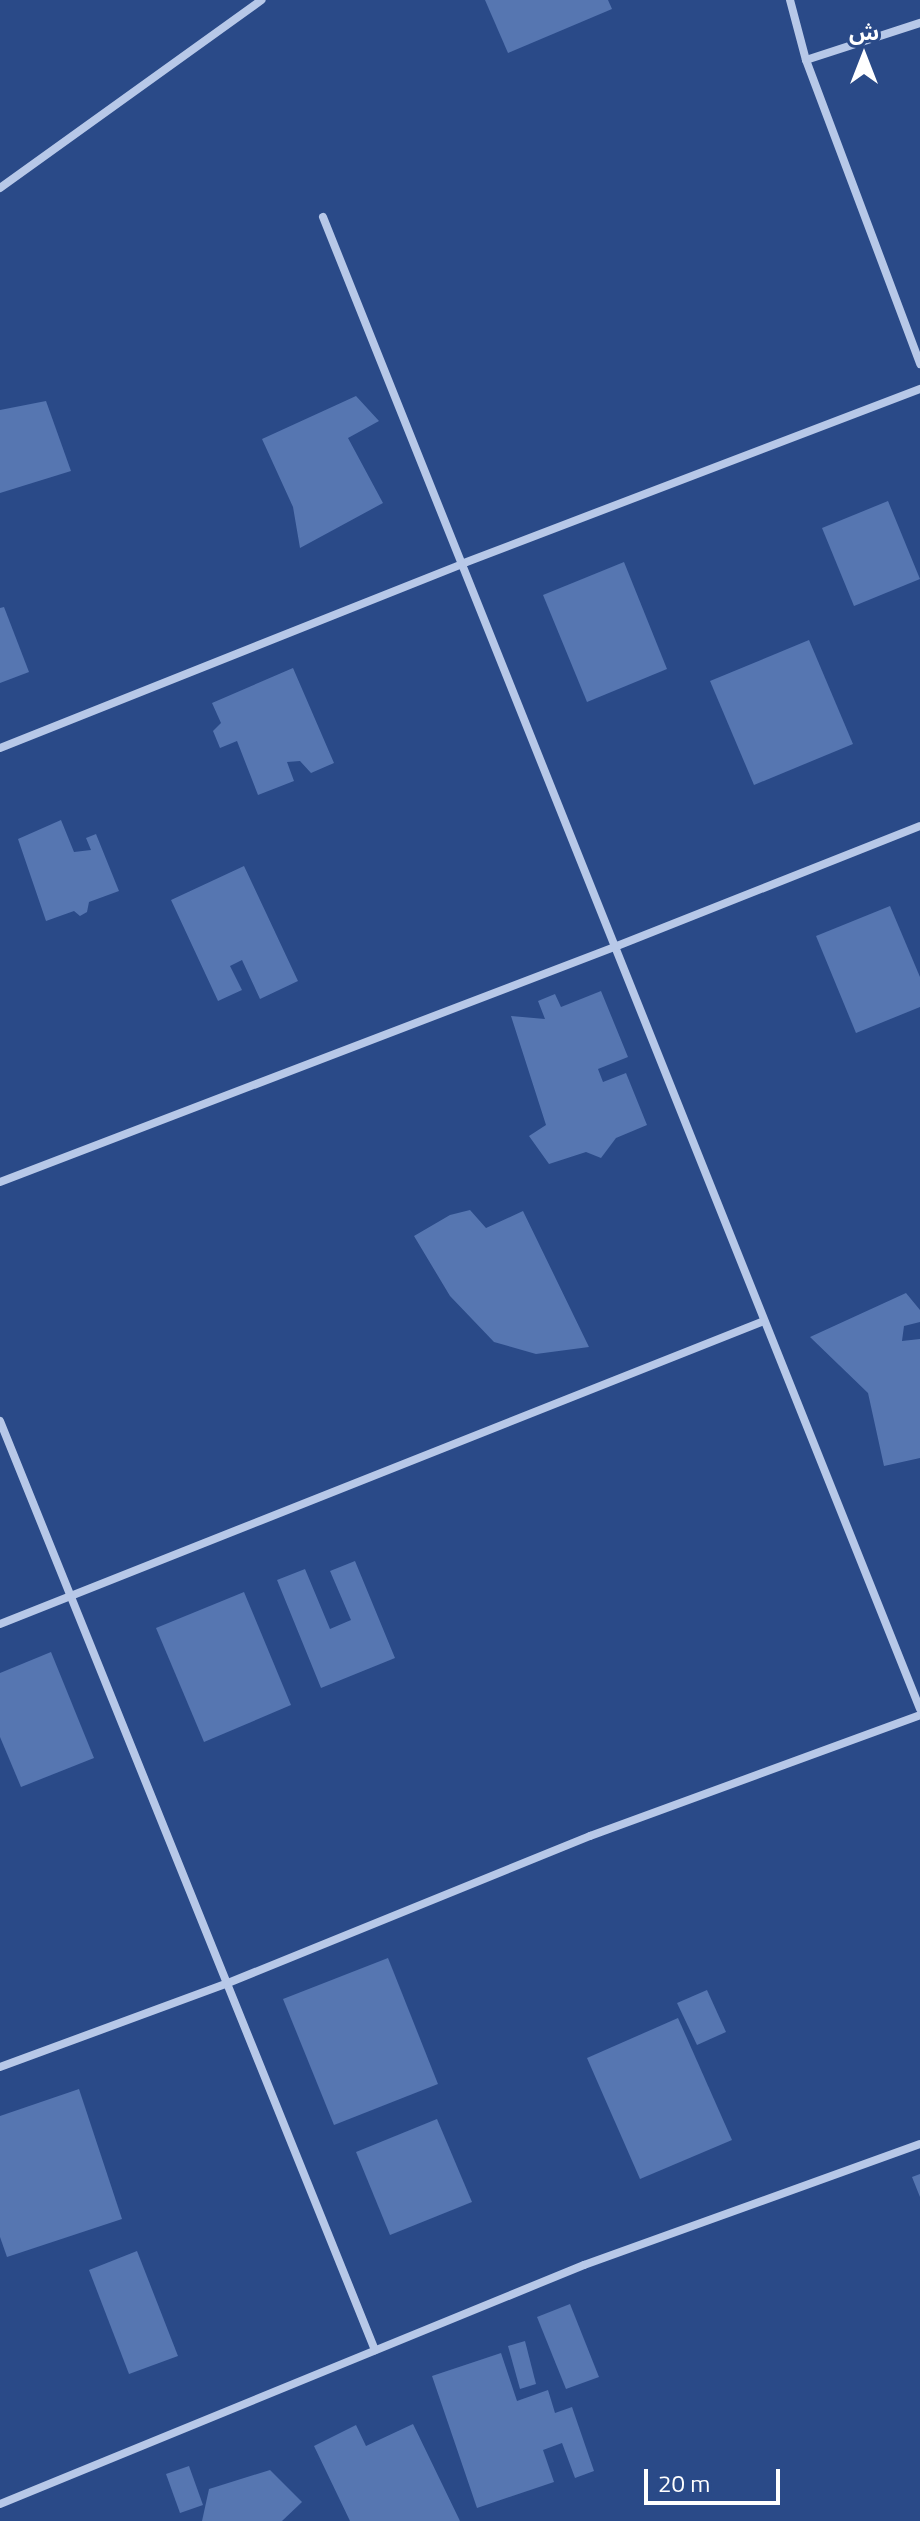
<!DOCTYPE html>
<html>
<head>
<meta charset="utf-8">
<style>
  body { margin:0 }
  #map { position:relative; width:920px; height:2521px; overflow:hidden; background:#2a4a88; font-family:"Titillium Web","Noto Sans Arabic",sans-serif }
  div>[style] { position:absolute }
  .building>* { inset:0; background:#5676b1 }
  .minor>* { height:8px; margin:-4px; padding:0 4px; transform-origin:4px; border-radius:4px; background:#b7c8e8 }
  span { translate:-50% -50%; white-space:nowrap; text-align:center; line-height:1.15; -webkit-text-stroke:8px #2a4a88; paint-order:stroke }
  .north { position:absolute; left:824px; top:16px; width:80px; height:80px; -webkit-text-stroke:6px #2a4a88; paint-order:stroke; rotate:0deg; font-size:22px; font-weight:700; line-height:32px; text-align:center; color:#fff }
  .north::after { content:''; display:block; margin:auto; width:28px; height:36px; background:#fff; clip-path:polygon(50% 0,100% 100%,50% 72%,0 100%) }
  .scale { position:absolute; left:644px; top:2469px; width:136px; height:36px; box-sizing:border-box; border:4px solid #fff; border-top:0; padding-left:10px; font-size:24px; line-height:28px; white-space:nowrap; color:#fff; -webkit-text-stroke:6px #2a4a88; paint-order:stroke }
</style>
</head>
<body>
<div id="map">
  <div class="building">
    <div style="clip-path:polygon(485px 0,608px 0,612px 9px,508px 53px)"></div>
    <div style="clip-path:polygon(356px 396px,379px 421px,348px 438px,383px 503px,300px 548px,293px 507px,262px 439px)"></div>
    <div style="clip-path:polygon(46px 401px,71px 471px,0 493px,0 410px)"></div>
    <div style="clip-path:polygon(888px 501px,920px 579px,854px 606px,822px 528px)"></div>
    <div style="clip-path:polygon(624px 562px,667px 669px,587px 702px,543px 595px)"></div>
    <div style="clip-path:polygon(4px 607px,29px 672px,0 683px,0 608px)"></div>
    <div style="clip-path:polygon(809px 640px,853px 744px,754px 785px,710px 681px)"></div>
    <div style="clip-path:polygon(293px 668px,334px 763px,311px 773px,300px 761px,287px 762px,294px 781px,258px 795px,237px 741px,220px 748px,213px 731px,221px 723px,212px 703px)"></div>
    <div style="clip-path:polygon(61px 820px,74px 852px,91px 850px,86px 838px,96px 834px,119px 891px,89px 902px,87px 912px,80px 916px,74px 911px,46px 921px,18px 839px)"></div>
    <div style="clip-path:polygon(244px 866px,298px 981px,260px 999px,242px 960px,230px 966px,242px 990px,218px 1001px,171px 900px)"></div>
    <div style="clip-path:polygon(890px 906px,920px 977px,920px 1007px,856px 1033px,816px 936px)"></div>
    <div style="clip-path:polygon(601px 991px,628px 1057px,598px 1069px,603px 1082px,626px 1073px,647px 1125px,616px 1138px,601px 1158px,586px 1152px,549px 1164px,529px 1136px,546px 1125px,511px 1016px,545px 1019px,538px 1001px,555px 994px,561px 1007px)"></div>
    <div style="clip-path:polygon(470px 1210px,486px 1228px,523px 1211px,589px 1347px,536px 1354px,494px 1342px,450px 1296px,414px 1236px,450px 1215px)"></div>
    <div style="clip-path:polygon(906px 1293px,920px 1310px,920px 1322px,904px 1326px,902px 1341px,920px 1339px,920px 1458px,884px 1466px,868px 1393px,810px 1337px)"></div>
    <div style="clip-path:polygon(355px 1561px,395px 1658px,321px 1688px,277px 1580px,305px 1569px,330px 1629px,351px 1620px,330px 1571px)"></div>
    <div style="clip-path:polygon(244px 1592px,291px 1705px,204px 1742px,156px 1628px)"></div>
    <div style="clip-path:polygon(51px 1652px,94px 1758px,21px 1787px,0 1737px,0 1673px)"></div>
    <div style="clip-path:polygon(388px 1958px,438px 2084px,334px 2125px,283px 1999px)"></div>
    <div style="clip-path:polygon(707px 1990px,726px 2032px,697px 2045px,677px 2003px)"></div>
    <div style="clip-path:polygon(678px 2018px,732px 2140px,640px 2179px,587px 2058px)"></div>
    <div style="clip-path:polygon(79px 2089px,122px 2219px,7px 2257px,0 2237px,0 2116px)"></div>
    <div style="clip-path:polygon(437px 2119px,472px 2202px,390px 2235px,356px 2152px)"></div>
    <div style="clip-path:polygon(920px 2174px,920px 2197px,912px 2177px)"></div>
    <div style="clip-path:polygon(137px 2251px,178px 2356px,129px 2374px,89px 2270px)"></div>
    <div style="clip-path:polygon(570px 2304px,599px 2377px,566px 2389px,537px 2317px)"></div>
    <div style="clip-path:polygon(525px 2341px,536px 2384px,520px 2389px,508px 2346px)"></div>
    <div style="clip-path:polygon(501px 2353px,517px 2401px,548px 2390px,555px 2413px,572px 2407px,594px 2471px,575px 2478px,562px 2443px,543px 2450px,554px 2482px,477px 2508px,432px 2376px)"></div>
    <div style="clip-path:polygon(413px 2424px,460px 2521px,350px 2521px,314px 2446px,356px 2425px,366px 2446px)"></div>
    <div style="clip-path:polygon(189px 2466px,203px 2505px,180px 2513px,166px 2474px)"></div>
    <div style="clip-path:polygon(270px 2470px,302px 2502px,282px 2521px,202px 2521px,209px 2489px)"></div>
  </div>
  <div class="minor">
    <div style="left:790px;top:0;width:62px;rotate:75.1deg"></div>
    <div style="left:806px;top:60px;width:325px;rotate:69.4deg"></div>
    <div style="left:806px;top:60px;width:120px;rotate:-18deg"></div>
    <div style="left:0;top:188px;width:322px;rotate:-35.7deg"></div>
    <div style="left:323px;top:217px;width:1607px;rotate:68.19deg"></div>
    <div style="left:0;top:748px;width:500px;rotate:-21.7deg"></div>
    <div style="left:464px;top:563px;width:488px;rotate:-20.9deg"></div>
    <div style="left:0;top:1182px;width:661px;rotate:-20.93deg"></div>
    <div style="left:617px;top:946px;width:326px;rotate:-21.6deg"></div>
    <div style="left:0;top:1421px;width:1002px;rotate:68.02deg"></div>
    <div style="left:0;top:1624px;width:822px;rotate:-21.63deg"></div>
    <div style="left:0;top:2067px;width:243px;rotate:-20.2deg"></div>
    <div style="left:228px;top:1983px;width:391px;rotate:-22.1deg"></div>
    <div style="left:590px;top:1836px;width:351px;rotate:-20.1deg"></div>
    <div style="left:0;top:2504px;width:631px;rotate:-22.26deg"></div>
    <div style="left:584px;top:2265px;width:357px;rotate:-19.8deg"></div>
  </div>
  <div class="north">ش</div>
  <div class="scale">20 m</div>
</div>
</body>
</html>
